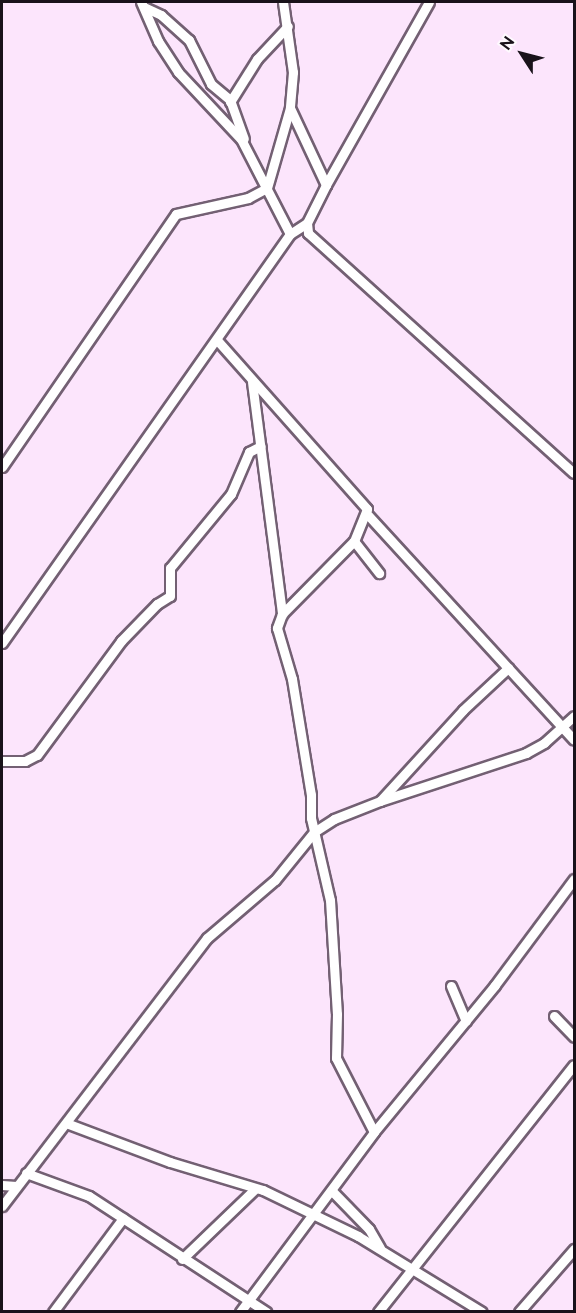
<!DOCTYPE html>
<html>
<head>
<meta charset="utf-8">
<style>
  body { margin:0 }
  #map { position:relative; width:576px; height:1313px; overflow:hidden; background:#fce5fc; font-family:Raleway,sans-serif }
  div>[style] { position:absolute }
  .roads { filter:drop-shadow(2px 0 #736073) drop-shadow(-2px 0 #736073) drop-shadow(0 2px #736073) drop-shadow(0 -2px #736073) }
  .minor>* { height:9px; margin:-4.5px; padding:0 4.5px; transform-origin:4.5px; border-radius:4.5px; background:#fff }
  span { translate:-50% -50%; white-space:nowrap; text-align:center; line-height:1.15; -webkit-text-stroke:4.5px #fef9fe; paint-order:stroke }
  .frame { position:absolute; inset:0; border:3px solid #19121a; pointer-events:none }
  .north { position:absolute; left:492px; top:24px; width:60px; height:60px; -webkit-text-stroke:4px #fef9fe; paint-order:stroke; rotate:306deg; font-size:16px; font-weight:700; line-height:24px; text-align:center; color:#19121a }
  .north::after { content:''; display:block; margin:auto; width:21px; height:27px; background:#19121a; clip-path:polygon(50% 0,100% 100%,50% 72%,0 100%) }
</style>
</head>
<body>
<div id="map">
  <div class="roads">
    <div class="minor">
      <div style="left:141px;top:2px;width:43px;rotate:66.4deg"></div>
      <div style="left:158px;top:41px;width:37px;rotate:57deg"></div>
      <div style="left:178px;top:72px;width:92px;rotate:46.8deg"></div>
      <div style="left:241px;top:139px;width:107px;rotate:62.7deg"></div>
      <div style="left:283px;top:2px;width:71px;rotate:81.9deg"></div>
      <div style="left:293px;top:72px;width:36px;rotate:95deg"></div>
      <div style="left:290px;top:108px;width:85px;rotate:64.9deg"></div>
      <div style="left:429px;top:2px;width:210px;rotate:119.4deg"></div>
      <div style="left:326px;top:185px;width:42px;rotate:116.6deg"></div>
      <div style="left:307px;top:223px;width:10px;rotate:84deg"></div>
      <div style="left:308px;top:233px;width:358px;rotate:42.1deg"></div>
      <div style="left:144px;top:7px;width:19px;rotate:25deg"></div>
      <div style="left:161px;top:15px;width:38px;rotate:42deg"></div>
      <div style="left:189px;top:40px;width:49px;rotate:63.4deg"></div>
      <div style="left:211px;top:84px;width:25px;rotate:40deg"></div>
      <div style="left:230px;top:100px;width:41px;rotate:70.3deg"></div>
      <div style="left:230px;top:102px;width:51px;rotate:-57.9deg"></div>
      <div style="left:257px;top:59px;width:45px;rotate:-46.8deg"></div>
      <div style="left:217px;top:340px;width:226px;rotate:48.4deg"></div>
      <div style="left:367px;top:509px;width:35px;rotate:112deg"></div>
      <div style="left:354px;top:541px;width:103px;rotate:134.6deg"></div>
      <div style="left:282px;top:614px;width:15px;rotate:110deg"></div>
      <div style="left:277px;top:628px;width:53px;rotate:73.6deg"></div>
      <div style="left:292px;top:679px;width:118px;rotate:80.7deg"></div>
      <div style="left:311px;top:795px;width:23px;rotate:90deg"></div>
      <div style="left:311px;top:818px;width:84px;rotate:77deg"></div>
      <div style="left:330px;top:900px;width:114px;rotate:86.5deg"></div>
      <div style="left:337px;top:1014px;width:44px;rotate:91.3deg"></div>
      <div style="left:336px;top:1058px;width:83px;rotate:62.8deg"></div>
      <div style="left:252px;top:382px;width:234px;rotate:82.6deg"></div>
      <div style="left:2px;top:467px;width:307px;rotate:-55.5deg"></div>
      <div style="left:176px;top:214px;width:74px;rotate:-12.5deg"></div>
      <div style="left:248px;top:198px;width:21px;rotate:-28deg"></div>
      <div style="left:267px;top:188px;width:83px;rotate:-74deg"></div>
      <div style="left:367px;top:514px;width:306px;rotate:47.5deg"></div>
      <div style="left:354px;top:541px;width:41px;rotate:52deg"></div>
      <div style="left:2px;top:643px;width:500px;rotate:-54.85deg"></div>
      <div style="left:290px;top:234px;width:20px;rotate:-33deg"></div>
      <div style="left:2px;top:761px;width:23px"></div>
      <div style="left:25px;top:761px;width:13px;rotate:-27deg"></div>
      <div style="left:37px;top:755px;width:142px;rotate:-53.6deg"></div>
      <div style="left:121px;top:641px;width:52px;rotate:-45.8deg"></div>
      <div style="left:157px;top:604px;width:15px;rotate:-32deg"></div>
      <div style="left:170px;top:596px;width:28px;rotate:-90deg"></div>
      <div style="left:170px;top:568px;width:96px;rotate:-50.5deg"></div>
      <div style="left:231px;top:494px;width:46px;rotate:-66.8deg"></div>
      <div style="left:249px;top:452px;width:13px;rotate:-27deg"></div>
      <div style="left:380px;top:801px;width:123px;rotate:-47.6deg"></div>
      <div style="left:463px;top:710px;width:62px;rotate:-43deg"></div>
      <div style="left:451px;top:986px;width:38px;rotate:67deg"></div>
      <div style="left:554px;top:1016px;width:29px;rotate:46deg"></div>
      <div style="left:66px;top:1123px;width:111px;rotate:20.6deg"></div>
      <div style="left:170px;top:1162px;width:97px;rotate:16.8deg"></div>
      <div style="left:263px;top:1190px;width:106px;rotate:25.8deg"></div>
      <div style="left:358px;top:1236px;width:145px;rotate:31.5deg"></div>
      <div style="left:26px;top:1173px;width:67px;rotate:20.1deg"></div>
      <div style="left:89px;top:1196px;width:212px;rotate:33.2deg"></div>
      <div style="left:2px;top:1185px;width:14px;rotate:4deg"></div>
      <div style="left:332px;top:1191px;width:53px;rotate:45.8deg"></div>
      <div style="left:369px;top:1229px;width:22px;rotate:60deg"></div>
      <div style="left:2px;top:1206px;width:337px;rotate:-52.6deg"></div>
      <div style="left:207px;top:938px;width:89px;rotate:-40.5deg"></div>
      <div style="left:275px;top:880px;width:62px;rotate:-50.9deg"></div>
      <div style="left:314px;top:832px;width:24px;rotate:-33deg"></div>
      <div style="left:334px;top:819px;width:49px;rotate:-21.4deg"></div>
      <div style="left:380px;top:801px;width:154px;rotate:-18.2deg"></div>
      <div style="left:526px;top:753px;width:21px;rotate:-29deg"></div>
      <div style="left:544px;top:743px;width:40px;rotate:-42deg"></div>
      <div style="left:182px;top:1259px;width:101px;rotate:-43.8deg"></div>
      <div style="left:53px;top:1312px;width:117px;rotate:-53.3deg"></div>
      <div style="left:240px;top:1312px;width:224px;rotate:-53.3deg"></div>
      <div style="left:374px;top:1132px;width:190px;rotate:-50.5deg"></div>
      <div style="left:495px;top:985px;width:132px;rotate:-53.3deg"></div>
      <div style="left:378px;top:1312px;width:315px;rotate:-51.6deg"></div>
      <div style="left:519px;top:1312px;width:84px;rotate:-48.9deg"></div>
    </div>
  </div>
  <div class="frame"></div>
  <div class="north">N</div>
</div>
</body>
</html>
